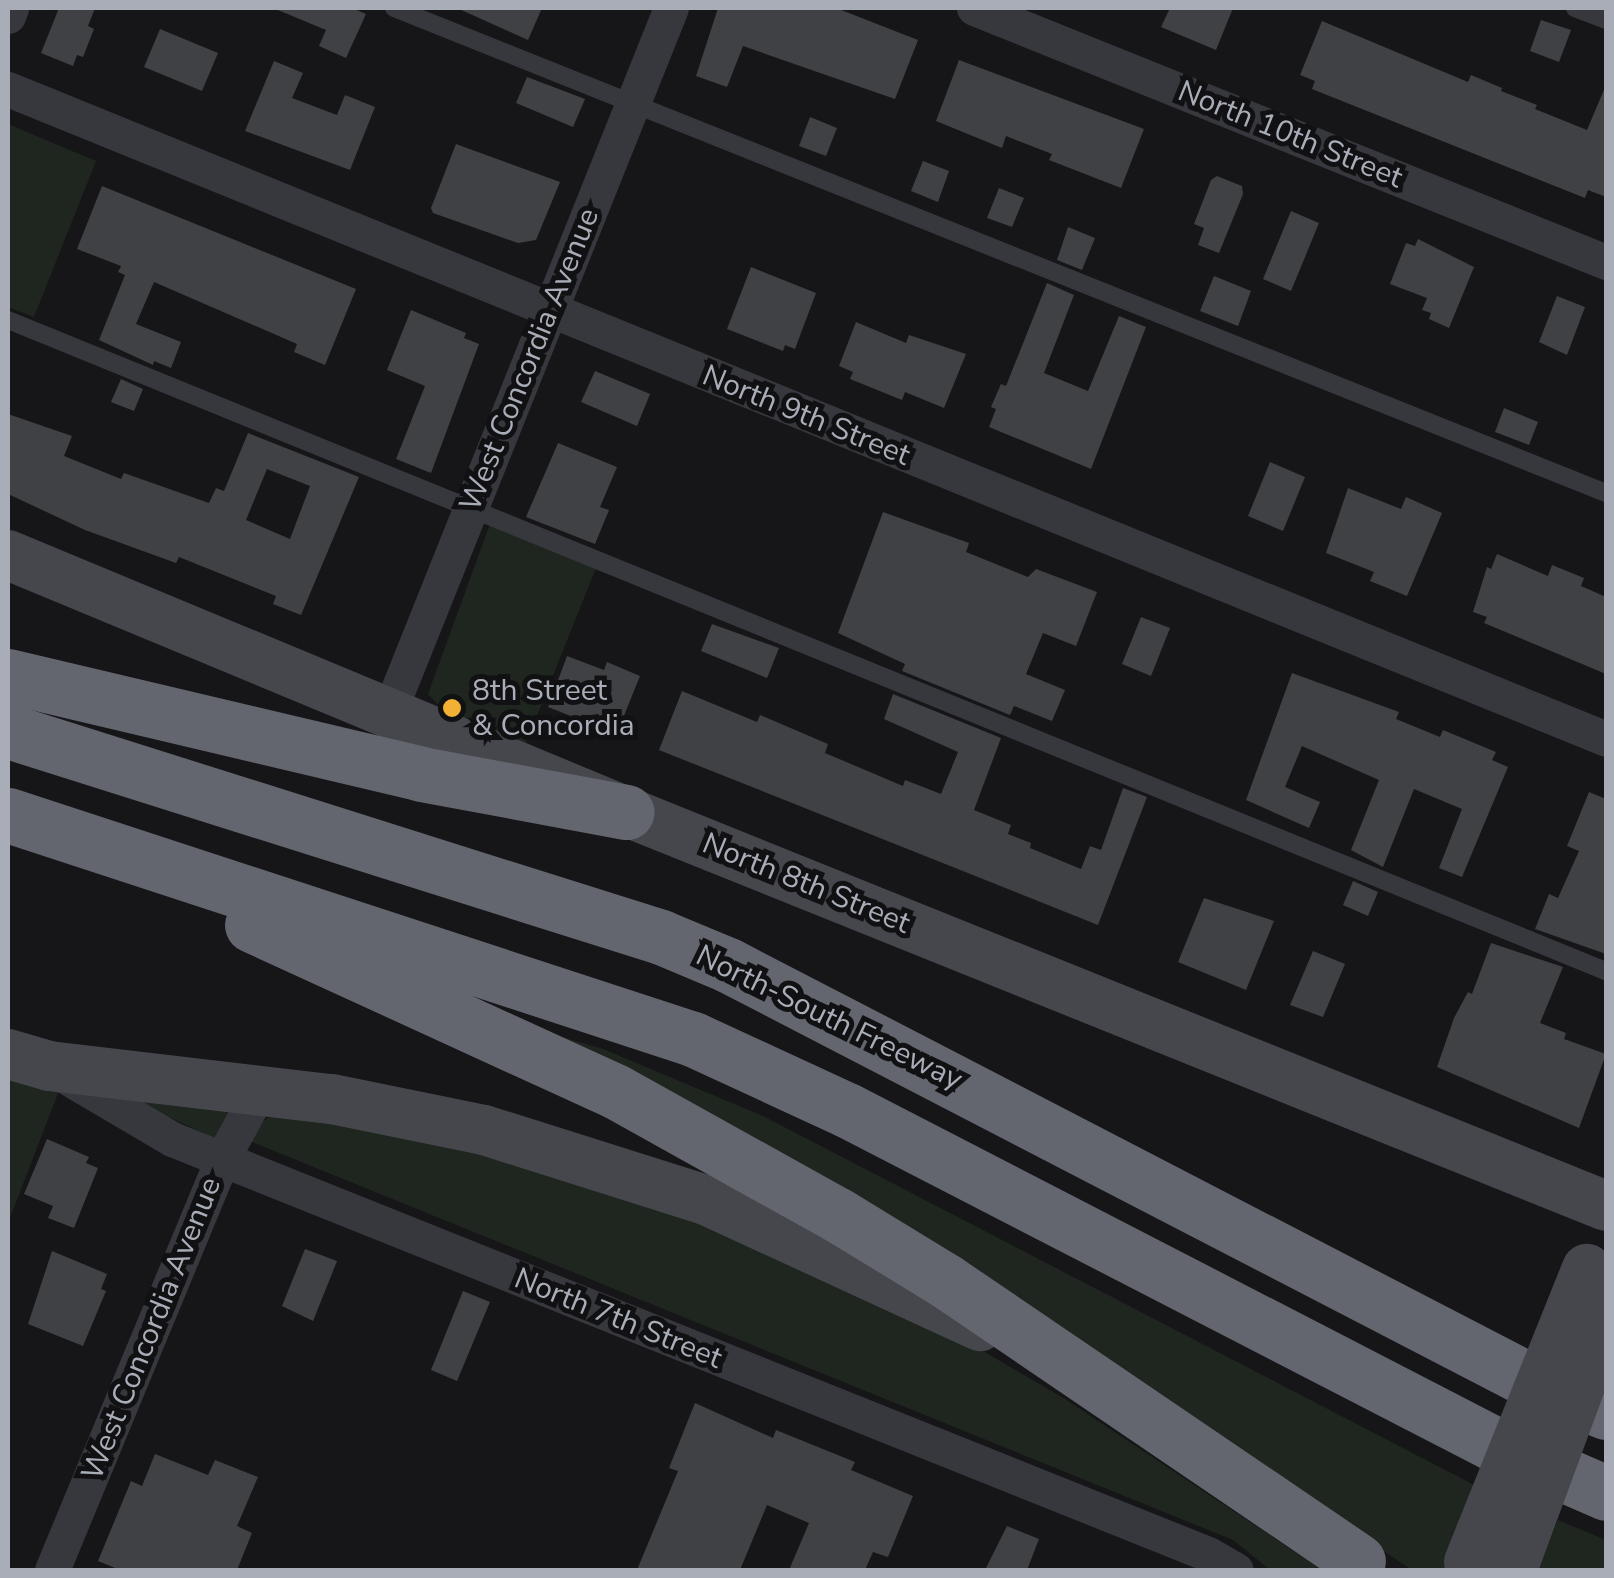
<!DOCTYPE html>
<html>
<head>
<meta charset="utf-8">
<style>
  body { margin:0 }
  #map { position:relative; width:1614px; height:1578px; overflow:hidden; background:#161618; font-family:"Nunito Sans",sans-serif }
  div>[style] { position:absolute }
  .green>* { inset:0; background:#1e261f }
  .building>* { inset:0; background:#404145 }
  .lane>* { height:18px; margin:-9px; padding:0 9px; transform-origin:9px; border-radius:9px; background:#37383d }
  .street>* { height:35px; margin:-17.5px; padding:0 17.5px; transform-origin:17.5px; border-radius:17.5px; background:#37383d }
  .secondary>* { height:50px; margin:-25px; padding:0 25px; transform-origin:25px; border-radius:25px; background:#45474d }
  .highway>* { height:55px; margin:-27.5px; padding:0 27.5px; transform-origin:27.5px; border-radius:27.5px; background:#63666e }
  .secondary-bridge>* { height:50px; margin:-25px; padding:0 25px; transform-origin:25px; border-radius:25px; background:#45474d }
  .dots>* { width:28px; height:28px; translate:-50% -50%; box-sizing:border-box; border:5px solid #111113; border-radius:50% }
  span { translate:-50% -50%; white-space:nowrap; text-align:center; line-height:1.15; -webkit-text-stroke:10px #111113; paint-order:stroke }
  .street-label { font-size:30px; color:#a8adb8 }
  .poi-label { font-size:30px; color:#a8adb8 }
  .left { translate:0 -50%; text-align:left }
  .frame { position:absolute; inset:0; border:10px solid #a8adb8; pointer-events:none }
</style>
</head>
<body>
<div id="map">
  <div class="green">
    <div style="clip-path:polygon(8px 124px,96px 161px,34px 317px,8px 307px)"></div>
    <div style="clip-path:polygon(490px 524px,596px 568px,526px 743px,441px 708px,428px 694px)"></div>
    <div style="clip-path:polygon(511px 1022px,603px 1049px,763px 1116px,1478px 1487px,1445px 1570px,1412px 1570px,1079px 1347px)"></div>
    <div style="clip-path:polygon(8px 1078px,59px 1091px,8px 1223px)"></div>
    <div style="clip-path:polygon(135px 1101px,232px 1109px,216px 1139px)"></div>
    <div style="clip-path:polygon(278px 1111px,382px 1126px,640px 1196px,942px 1327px,1065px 1399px,1322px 1570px,1270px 1570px,1233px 1540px,252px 1142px,252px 1129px)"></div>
    <div style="clip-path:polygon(1558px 1520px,1606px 1540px,1606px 1570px,1537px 1570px)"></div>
  </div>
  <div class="building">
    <div style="clip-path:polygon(59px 8px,95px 8px,88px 26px,94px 29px,83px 57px,77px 55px,73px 66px,41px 53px)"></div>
    <div style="clip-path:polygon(273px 8px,352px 8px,366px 14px,346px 58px,319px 46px,326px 30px)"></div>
    <div style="clip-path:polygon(457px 8px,542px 8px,528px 40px)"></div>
    <div style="clip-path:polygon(718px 8px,836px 8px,918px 40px,895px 99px,743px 46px,727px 87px,696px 76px)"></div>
    <div style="clip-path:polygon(1170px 8px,1233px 8px,1216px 50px,1161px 27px)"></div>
    <div style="clip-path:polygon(1541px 20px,1571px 30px,1559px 62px,1530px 51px)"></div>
    <div style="clip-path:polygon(1322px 21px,1468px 82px,1471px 75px,1502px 88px,1501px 91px,1537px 105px,1535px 109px,1587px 130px,1606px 85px,1606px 197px,1588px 190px,1585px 198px,1312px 89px,1315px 81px,1300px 75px)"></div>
    <div style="clip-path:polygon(160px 29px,218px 53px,202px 91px,144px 67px)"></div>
    <div style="clip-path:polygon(959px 60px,1144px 129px,1121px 188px,1049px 160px,1052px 154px,1006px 136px,1002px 148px,936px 121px)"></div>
    <div style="clip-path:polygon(274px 61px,303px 73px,292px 98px,337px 115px,345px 95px,375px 107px,350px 170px,245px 131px)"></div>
    <div style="clip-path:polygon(527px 77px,585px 99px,573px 127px,516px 103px)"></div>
    <div style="clip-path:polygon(810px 117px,837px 128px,826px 156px,799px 146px)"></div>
    <div style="clip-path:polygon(456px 144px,560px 182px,536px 240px,518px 243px,433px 213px,431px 208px)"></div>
    <div style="clip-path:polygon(923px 161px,949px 171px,938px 202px,911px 191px)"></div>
    <div style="clip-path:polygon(1217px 176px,1242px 186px,1243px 194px,1219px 253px,1198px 245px,1204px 228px,1194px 224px,1211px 180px)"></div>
    <div style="clip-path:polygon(102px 186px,356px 289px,325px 365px,294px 352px,297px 344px,154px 282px,136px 324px,181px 342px,171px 368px,154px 361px,153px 365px,99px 340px,125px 275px,118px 272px,121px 266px,77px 249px)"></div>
    <div style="clip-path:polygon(999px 188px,1024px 198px,1012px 227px,987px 218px)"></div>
    <div style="clip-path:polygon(1291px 211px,1319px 223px,1291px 291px,1263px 279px)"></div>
    <div style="clip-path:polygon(1068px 227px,1095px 238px,1082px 270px,1057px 260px)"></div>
    <div style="clip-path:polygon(1418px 239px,1474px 267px,1449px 328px,1429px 319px,1431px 313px,1422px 310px,1427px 298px,1390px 284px,1406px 243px,1415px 246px)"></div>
    <div style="clip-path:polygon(751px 267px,816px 293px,795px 349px,785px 345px,783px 351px,727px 329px)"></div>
    <div style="clip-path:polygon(1214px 276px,1251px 291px,1238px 326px,1200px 311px)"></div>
    <div style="clip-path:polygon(1047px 283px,1074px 295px,1044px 373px,1088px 391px,1119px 316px,1146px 327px,1091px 469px,989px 427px,996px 409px,991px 407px,1001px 384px,1006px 386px)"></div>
    <div style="clip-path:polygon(1557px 296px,1585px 307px,1567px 355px,1539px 342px)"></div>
    <div style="clip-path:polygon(411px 310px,466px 333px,464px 338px,479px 344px,431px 473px,396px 459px,425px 386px,387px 370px)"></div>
    <div style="clip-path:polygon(856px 322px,906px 343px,909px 335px,966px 354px,944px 408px,905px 392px,902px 400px,850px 379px,853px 372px,839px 366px)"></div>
    <div style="clip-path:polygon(595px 371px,650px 394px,637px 426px,581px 402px)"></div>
    <div style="clip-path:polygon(121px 379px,143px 389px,134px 411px,111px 402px)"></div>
    <div style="clip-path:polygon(1504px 408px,1538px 422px,1529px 445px,1495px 432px)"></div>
    <div style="clip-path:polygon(evenodd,8px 414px,72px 436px,64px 456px,121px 479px,124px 473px,209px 503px,216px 488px,224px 491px,248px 433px,359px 477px,301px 615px,273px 604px,276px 596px,179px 557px,176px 563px,85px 530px,8px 494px,8px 414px,267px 469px,310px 486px,290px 539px,246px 520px,267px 469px)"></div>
    <div style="clip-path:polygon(558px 443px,617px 467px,600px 507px,609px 510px,595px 544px,526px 517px)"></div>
    <div style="clip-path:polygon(1270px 462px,1305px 477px,1283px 531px,1248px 516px)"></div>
    <div style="clip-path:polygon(1348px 488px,1401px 509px,1406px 497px,1442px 513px,1407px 596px,1370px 581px,1374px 572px,1326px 553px)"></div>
    <div style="clip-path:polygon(883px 512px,969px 543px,966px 552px,1028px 577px,1036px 569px,1097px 592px,1076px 646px,1043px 633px,1026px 674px,1065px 690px,1052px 721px,1014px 706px,1010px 715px,902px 671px,905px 664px,838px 633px)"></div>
    <div style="clip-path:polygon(1497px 554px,1548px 576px,1552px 565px,1584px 578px,1581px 586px,1606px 597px,1606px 674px,1484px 623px,1487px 617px,1473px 612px,1487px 567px,1491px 569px)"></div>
    <div style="clip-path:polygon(1141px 617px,1170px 628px,1151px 676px,1122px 664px)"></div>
    <div style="clip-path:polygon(712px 624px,779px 648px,767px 678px,701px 651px)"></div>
    <div style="clip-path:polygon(567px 656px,604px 670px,607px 662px,640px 676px,619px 728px,606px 723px,604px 729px,548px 707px)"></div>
    <div style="clip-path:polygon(1292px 673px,1399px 712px,1396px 719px,1440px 737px,1443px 730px,1496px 752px,1492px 760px,1508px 767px,1462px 877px,1439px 868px,1462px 809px,1414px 789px,1383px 867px,1351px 850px,1379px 780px,1302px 746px,1285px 787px,1320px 802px,1309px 828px,1246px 800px)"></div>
    <div style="clip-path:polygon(682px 691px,757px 722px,760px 715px,828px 744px,825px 753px,903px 786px,905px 780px,941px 794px,958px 752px,884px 719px,893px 694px,1001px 738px,974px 810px,1011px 825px,1008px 834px,1031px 843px,1030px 848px,1081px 869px,1090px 846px,1101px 850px,1123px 788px,1147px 797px,1098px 925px,659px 750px)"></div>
    <div style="clip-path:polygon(1589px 792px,1606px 799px,1606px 954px,1535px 929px,1549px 894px,1558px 898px,1579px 851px,1567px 846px)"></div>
    <div style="clip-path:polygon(1353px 881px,1378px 892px,1368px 916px,1343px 905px)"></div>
    <div style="clip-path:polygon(1204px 898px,1274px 921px,1246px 990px,1178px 962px)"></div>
    <div style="clip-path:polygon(1491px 943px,1563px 967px,1540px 1023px,1566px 1033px,1564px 1039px,1606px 1054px,1579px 1128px,1437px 1067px,1454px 1018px,1468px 992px,1472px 994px)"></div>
    <div style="clip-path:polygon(1313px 951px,1345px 964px,1323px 1017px,1290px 1005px)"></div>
    <div style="clip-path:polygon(47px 1139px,89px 1157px,86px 1163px,98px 1168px,74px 1228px,48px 1218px,53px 1206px,24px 1194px)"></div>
    <div style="clip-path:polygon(305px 1249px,337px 1261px,313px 1321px,282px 1306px)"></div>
    <div style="clip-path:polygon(52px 1251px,107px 1274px,101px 1289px,106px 1291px,83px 1346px,28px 1324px)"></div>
    <div style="clip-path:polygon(463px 1291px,490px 1302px,457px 1381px,431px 1370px)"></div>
    <div style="clip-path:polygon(695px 1403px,773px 1438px,776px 1430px,855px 1462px,851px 1470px,913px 1496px,888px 1557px,873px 1552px,865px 1570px,789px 1570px,809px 1523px,767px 1505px,740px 1570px,637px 1570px,678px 1471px,669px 1468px)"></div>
    <div style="clip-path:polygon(155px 1454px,208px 1475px,215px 1460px,258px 1477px,237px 1526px,252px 1533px,237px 1570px,120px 1570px,98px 1561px,131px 1481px,142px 1486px)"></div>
    <div style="clip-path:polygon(1007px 1526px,1039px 1539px,1027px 1570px,985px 1570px)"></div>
  </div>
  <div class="lane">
    <div style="left:394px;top:8px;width:1305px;rotate:21.81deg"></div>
    <div style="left:1575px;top:8px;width:33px;rotate:21deg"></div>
    <div style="left:8px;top:320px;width:1726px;rotate:22.17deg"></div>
  </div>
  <div class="street">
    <div style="left:974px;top:8px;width:681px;rotate:21.9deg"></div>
    <div style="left:8px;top:16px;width:9px;rotate:-69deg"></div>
    <div style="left:8px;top:89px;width:1725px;rotate:22.13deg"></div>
    <div style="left:389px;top:712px;width:758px;rotate:-68.17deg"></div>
    <div style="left:58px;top:1072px;width:132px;rotate:30.4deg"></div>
    <div style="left:172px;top:1139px;width:1116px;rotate:21.83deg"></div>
    <div style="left:1208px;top:1554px;width:32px;rotate:30deg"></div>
    <div style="left:52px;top:1570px;width:445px;rotate:-67.5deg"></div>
    <div style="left:222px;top:1159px;width:77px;rotate:-61.4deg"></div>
  </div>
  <div class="secondary">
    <div style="left:8px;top:555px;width:670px;rotate:22.55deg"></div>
    <div style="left:627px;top:812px;width:1055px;rotate:21.92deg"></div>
    <div style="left:8px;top:1054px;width:43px;rotate:16.3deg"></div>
    <div style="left:49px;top:1066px;width:285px;rotate:6.7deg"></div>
    <div style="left:332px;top:1099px;width:155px;rotate:11.5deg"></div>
    <div style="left:484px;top:1130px;width:233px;rotate:17.5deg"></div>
    <div style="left:706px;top:1200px;width:302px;rotate:24.7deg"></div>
  </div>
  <div class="highway">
    <div style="left:8px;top:676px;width:424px;rotate:13.3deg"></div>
    <div style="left:421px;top:774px;width:209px;rotate:10.5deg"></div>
    <div style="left:8px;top:731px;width:685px;rotate:17.51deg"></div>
    <div style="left:661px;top:937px;width:73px;rotate:22.7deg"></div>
    <div style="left:728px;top:965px;width:904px;rotate:27.39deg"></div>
    <div style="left:1531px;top:1381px;width:81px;rotate:22.5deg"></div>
    <div style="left:8px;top:815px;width:721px;rotate:18.11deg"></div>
    <div style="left:693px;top:1039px;width:170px;rotate:24.8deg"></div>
    <div style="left:847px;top:1110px;width:728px;rotate:27.3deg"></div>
    <div style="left:1494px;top:1444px;width:122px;rotate:23.6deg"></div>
    <div style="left:252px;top:925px;width:399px;rotate:24.6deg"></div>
    <div style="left:615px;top:1091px;width:255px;rotate:29.1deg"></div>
    <div style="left:838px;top:1215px;width:127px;rotate:31.4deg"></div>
    <div style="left:946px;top:1281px;width:498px;rotate:34.2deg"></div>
  </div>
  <div class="secondary-bridge">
    <div style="left:1469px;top:1562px;width:316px;rotate:-68.1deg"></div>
    <div style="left:1512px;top:1570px;width:271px;rotate:-69.7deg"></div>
  </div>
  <div class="dots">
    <div style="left:452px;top:708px;background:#f2b134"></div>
  </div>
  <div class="street-label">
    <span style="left:1290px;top:135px;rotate:22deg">North 10th Street</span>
    <span style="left:530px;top:360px;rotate:-68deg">West Concordia Avenue</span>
    <span style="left:806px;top:416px;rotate:22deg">North 9th Street</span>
    <span style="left:806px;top:884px;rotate:22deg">North 8th Street</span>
    <span style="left:829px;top:1018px;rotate:26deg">North-South Freeway</span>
    <span style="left:618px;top:1319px;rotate:22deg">North 7th Street</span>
    <span style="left:152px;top:1329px;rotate:-68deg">West Concordia Avenue</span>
  </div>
  <div class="poi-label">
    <span class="left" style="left:472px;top:708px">8th Street<br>&amp; Concordia</span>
  </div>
  <div class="frame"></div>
</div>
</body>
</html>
